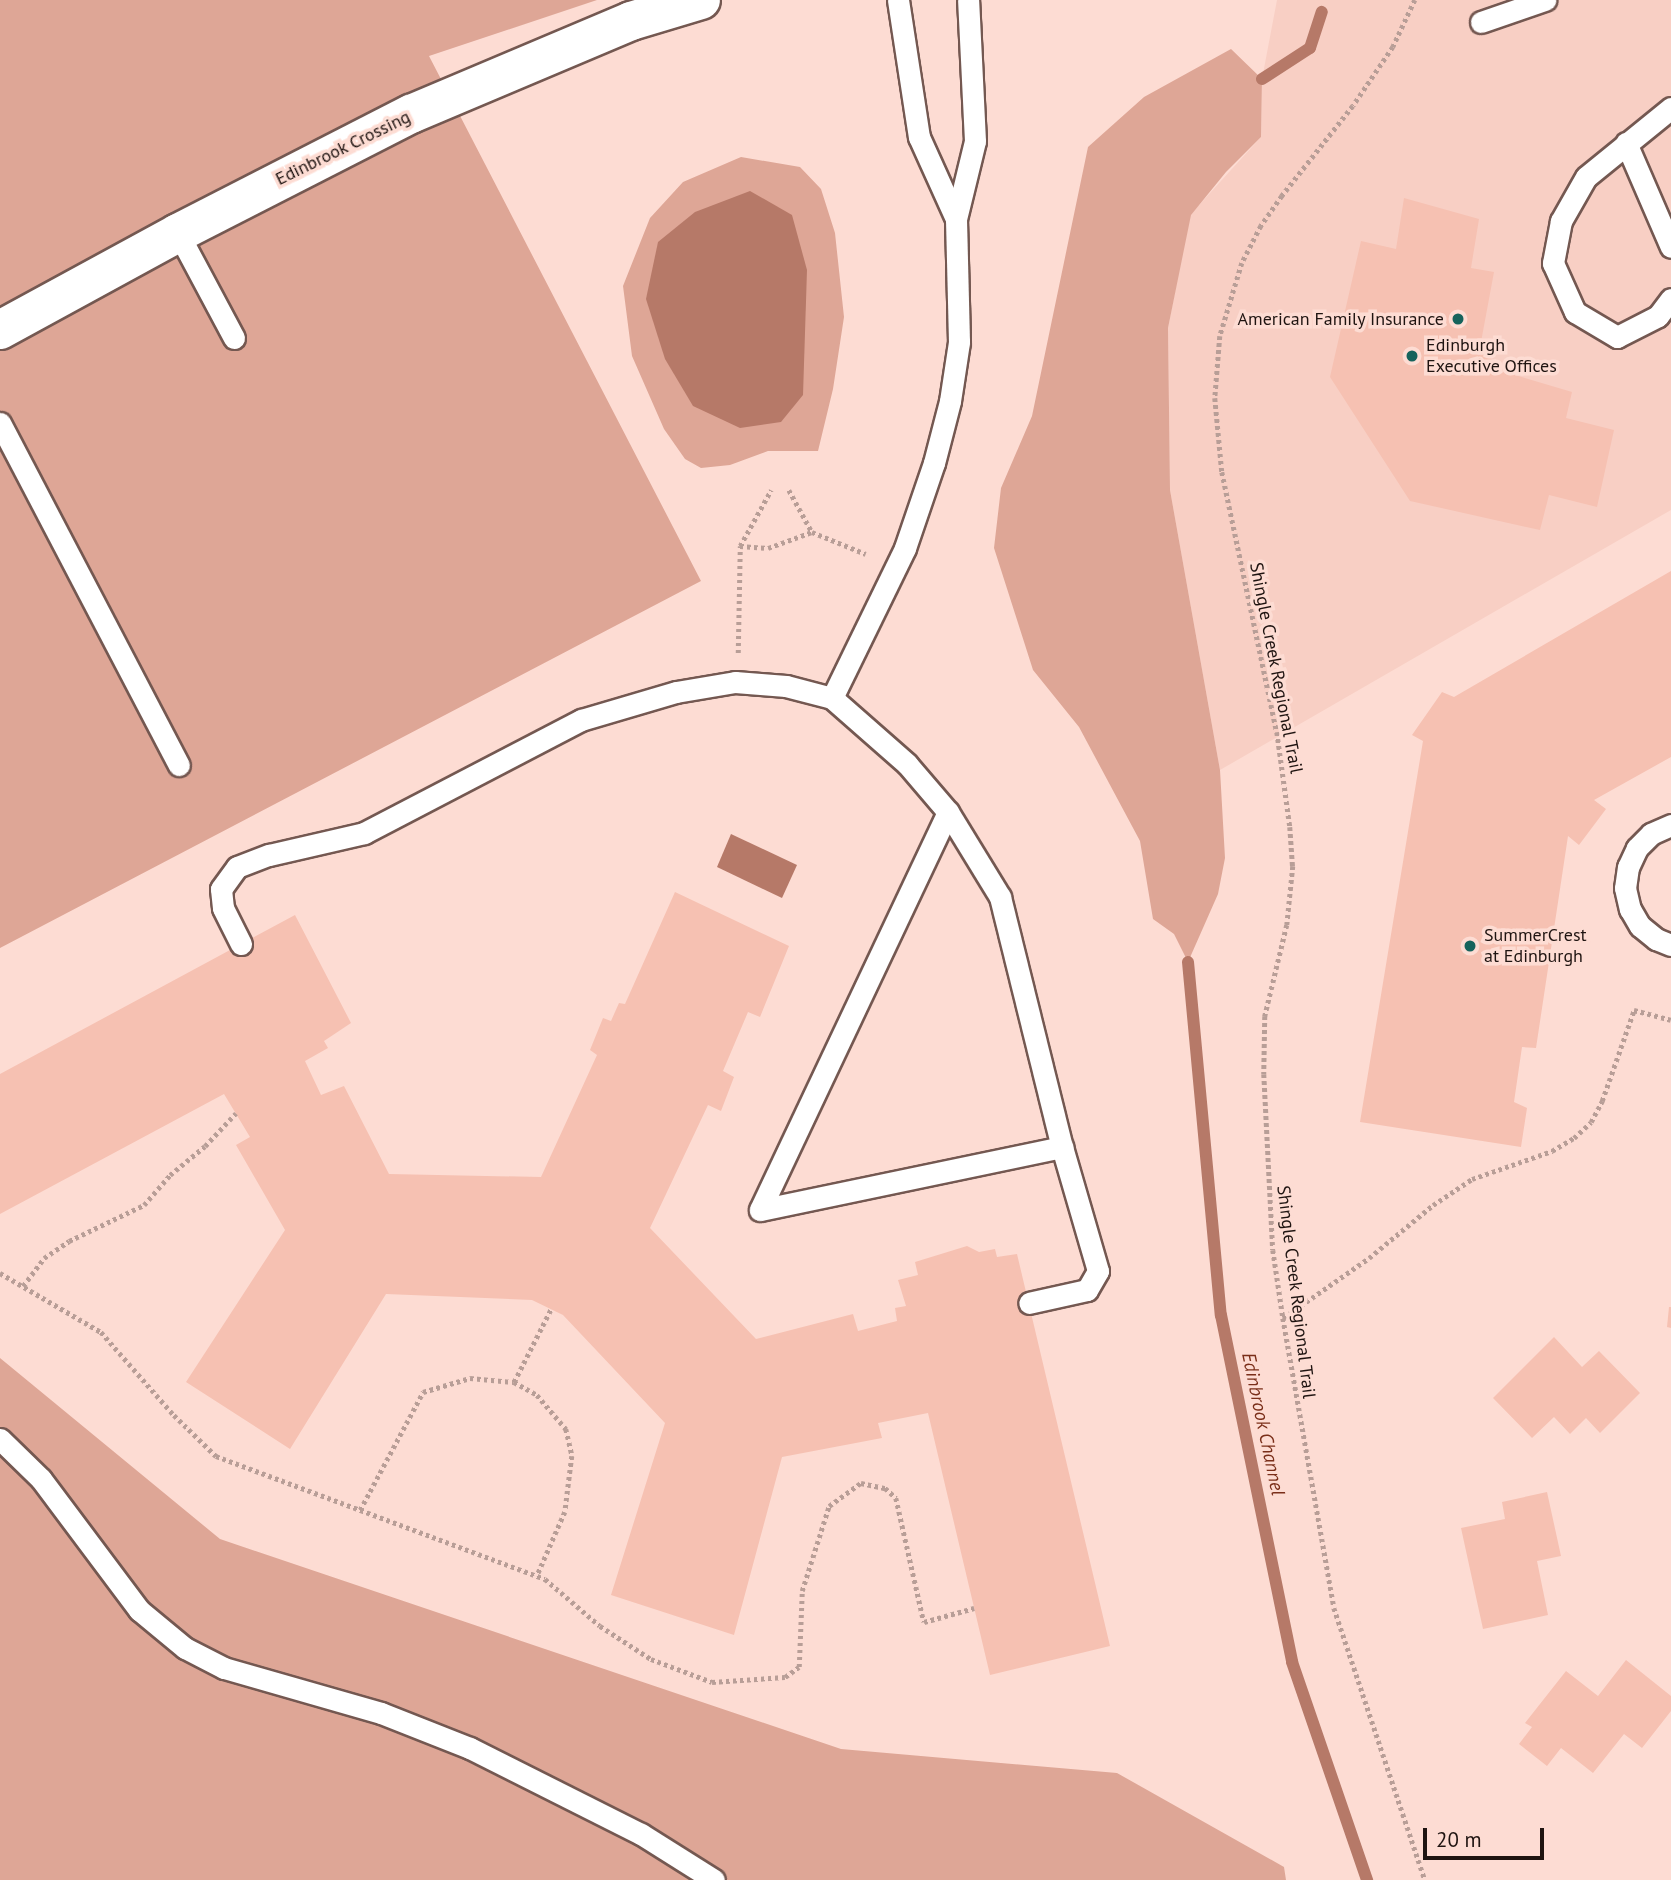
<!DOCTYPE html>
<html>
<head>
<meta charset="utf-8">
<style>
  body { margin:0 }
  #map { position:relative; width:1671px; height:1880px; overflow:hidden; background:#fddcd3; font-family:"PT Sans",sans-serif }
  div>[style] { position:absolute }
  .built>* { inset:0; background:#f8cfc4 }
  .green>* { inset:0; background:#dea696 }
  .water>* { inset:0; background:#b67968 }
  .stream>* { height:12px; margin:-6px; padding:0 6px; transform-origin:6px; border-radius:6px; background:#b67968 }
  .building>* { inset:0; background:#f6c1b2 }
  .path>* { height:4.5px; margin-top:-2.25px; transform-origin:0; background:repeating-linear-gradient(90deg,#b89e97 0 3.5px,transparent 0 7px) }
  .roads { filter:drop-shadow(2px 0 #745851) drop-shadow(-2px 0 #745851) drop-shadow(0 2px #745851) drop-shadow(0 -2px #745851) }
  .service>* { height:21px; margin:-10.5px; padding:0 10.5px; transform-origin:10.5px; border-radius:10.5px; background:#fff }
  .minor>* { height:38px; margin:-19px; padding:0 19px; transform-origin:19px; border-radius:19px; background:#fff }
  .dots>* { width:19px; height:19px; translate:-50% -50%; box-sizing:border-box; border:4px solid #fddcd3; border-radius:50% }
  span { translate:-50% -50%; white-space:nowrap; text-align:center; line-height:1.15; -webkit-text-stroke:7px #fddcd3; paint-order:stroke }
  .street-label { font-size:18px; color:#1f1411 }
  .poi-label { font-size:18px; color:#1f1411 }
  .right { translate:-100% -50%; text-align:right }
  .left { translate:0 -50%; text-align:left }
  .water-label { font-size:19px; color:#7a2e19; font-style:italic }
  .scale { position:absolute; left:1423px; top:1828px; width:121px; height:32px; box-sizing:border-box; border:4px solid #1f1411; border-top:0; padding-left:9px; font-size:21px; line-height:24px; white-space:nowrap; color:#1f1411; -webkit-text-stroke:5px #fddcd3; paint-order:stroke }
</style>
</head>
<body>
<div id="map">
  <div class="built">
    <div style="clip-path:polygon(1277px 0,1671px 0,1671px 510px,1220px 770px,1170px 490px,1168px 328px,1190px 215px,1261px 137px,1262px 79px)"></div>
  </div>
  <div class="green">
    <div style="clip-path:polygon(0 0,597px 0,429px 56px,701px 581px,0 948px)"></div>
    <div style="clip-path:polygon(1231px 49px,1262px 79px,1261px 137px,1226px 172px,1191px 215px,1168px 328px,1170px 490px,1220px 770px,1225px 858px,1218px 894px,1188px 962px,1174px 934px,1153px 919px,1140px 841px,1079px 727px,1033px 670px,994px 548px,1001px 488px,1032px 416px,1088px 147px,1144px 97px)"></div>
    <div style="clip-path:polygon(741px 157px,800px 167px,821px 189px,835px 233px,844px 317px,833px 389px,818px 451px,768px 451px,730px 465px,701px 468px,685px 459px,664px 429px,632px 356px,623px 286px,650px 218px,683px 182px)"></div>
    <div style="clip-path:polygon(0 1358px,220px 1539px,841px 1749px,1117px 1773px,1284px 1867px,1286px 1880px,0 1880px)"></div>
  </div>
  <div class="water">
    <div style="clip-path:polygon(750px 191px,792px 215px,807px 270px,803px 395px,781px 422px,740px 428px,693px 406px,665px 359px,646px 299px,658px 242px,695px 212px)"></div>
    <div style="clip-path:polygon(731px 834px,797px 865px,782px 898px,717px 867px)"></div>
  </div>
  <div class="stream">
    <div style="left:1262px;top:79px;width:57px;rotate:-32.9deg"></div>
    <div style="left:1310px;top:48px;width:38px;rotate:-72deg"></div>
    <div style="left:1188px;top:962px;width:355px;rotate:84.7deg"></div>
    <div style="left:1221px;top:1315px;width:354px;rotate:78.4deg"></div>
    <div style="left:1292px;top:1662px;width:231px;rotate:71deg"></div>
  </div>
  <div class="building">
    <div style="clip-path:polygon(1404px 198px,1479px 219px,1471px 268px,1494px 272px,1481px 342px,1498px 370px,1572px 392px,1566px 418px,1614px 430px,1597px 507px,1549px 495px,1540px 530px,1410px 501px,1330px 377px,1361px 241px,1396px 249px)"></div>
    <div style="clip-path:polygon(1671px 571px,1671px 757px,1594px 800px,1606px 809px,1579px 845px,1568px 836px,1536px 1048px,1522px 1047px,1514px 1102px,1527px 1108px,1521px 1147px,1360px 1122px,1423px 741px,1412px 735px,1442px 692px,1454px 697px)"></div>
    <div style="clip-path:polygon(675px 892px,789px 946px,760px 1017px,748px 1012px,723px 1071px,734px 1077px,721px 1111px,708px 1105px,650px 1228px,756px 1339px,853px 1314px,858px 1331px,897px 1321px,895px 1308px,906px 1306px,898px 1280px,918px 1275px,915px 1262px,967px 1246px,979px 1252px,995px 1249px,997px 1257px,1017px 1254px,1110px 1646px,990px 1675px,928px 1413px,878px 1423px,882px 1438px,782px 1457px,734px 1635px,611px 1595px,665px 1423px,563px 1315px,532px 1300px,386px 1294px,290px 1449px,186px 1382px,285px 1230px,236px 1145px,250px 1137px,224px 1094px,0 1214px,0 1074px,295px 915px,351px 1023px,324px 1041px,328px 1048px,305px 1061px,321px 1095px,344px 1086px,389px 1174px,541px 1177px,597px 1055px,590px 1050px,603px 1018px,611px 1021px,619px 1003px,625px 1004px)"></div>
    <div style="clip-path:polygon(1669px 1307px,1671px 1307px,1671px 1328px,1667px 1327px)"></div>
    <div style="clip-path:polygon(1554px 1337px,1582px 1367px,1599px 1351px,1640px 1393px,1600px 1433px,1586px 1418px,1570px 1434px,1554px 1417px,1532px 1438px,1493px 1398px)"></div>
    <div style="clip-path:polygon(1547px 1492px,1561px 1556px,1537px 1561px,1548px 1615px,1483px 1629px,1461px 1528px,1505px 1519px,1502px 1502px)"></div>
    <div style="clip-path:polygon(1626px 1660px,1671px 1696px,1671px 1711px,1642px 1748px,1624px 1734px,1593px 1773px,1561px 1748px,1547px 1766px,1519px 1744px,1532px 1727px,1525px 1723px,1566px 1671px,1598px 1696px)"></div>
  </div>
  <div class="path">
    <div style="left:1415px;top:0;width:52px;rotate:115.1deg"></div>
    <div style="left:1393px;top:47px;width:71px;rotate:124.1deg"></div>
    <div style="left:1353px;top:106px;width:115px;rotate:128.3deg"></div>
    <div style="left:1282px;top:196px;width:37px;rotate:125deg"></div>
    <div style="left:1261px;top:226px;width:42px;rotate:117.2deg"></div>
    <div style="left:1242px;top:263px;width:76px;rotate:106.8deg"></div>
    <div style="left:1220px;top:336px;width:62px;rotate:94.6deg"></div>
    <div style="left:1215px;top:398px;width:74px;rotate:84.6deg"></div>
    <div style="left:1222px;top:472px;width:266px;rotate:78.1deg"></div>
    <div style="left:1277px;top:732px;width:96px;rotate:82.2deg"></div>
    <div style="left:1290px;top:827px;width:39px;rotate:86deg"></div>
    <div style="left:1293px;top:866px;width:59px;rotate:95.8deg"></div>
    <div style="left:1287px;top:925px;width:94px;rotate:103.6deg"></div>
    <div style="left:1265px;top:1016px;width:58px;rotate:91deg"></div>
    <div style="left:1264px;top:1074px;width:176px;rotate:87.1deg"></div>
    <div style="left:1273px;top:1250px;width:69px;rotate:81.6deg"></div>
    <div style="left:1283px;top:1318px;width:294px;rotate:80deg"></div>
    <div style="left:1334px;top:1608px;width:287px;rotate:71.5deg"></div>
    <div style="left:789px;top:490px;width:48px;rotate:61.3deg"></div>
    <div style="left:740px;top:546px;width:64px;rotate:-61deg"></div>
    <div style="left:738px;top:653px;width:107px;rotate:-88.9deg"></div>
    <div style="left:740px;top:546px;width:28px;rotate:4deg"></div>
    <div style="left:768px;top:548px;width:47px;rotate:-20deg"></div>
    <div style="left:812px;top:532px;width:58px;rotate:22.2deg"></div>
    <div style="left:0;top:1273px;width:117px;rotate:30.3deg"></div>
    <div style="left:101px;top:1332px;width:111px;rotate:48.7deg"></div>
    <div style="left:174px;top:1415px;width:59px;rotate:44.3deg"></div>
    <div style="left:216px;top:1456px;width:351px;rotate:20.5deg"></div>
    <div style="left:545px;top:1579px;width:72px;rotate:40.5deg"></div>
    <div style="left:600px;top:1626px;width:61px;rotate:32.9deg"></div>
    <div style="left:651px;top:1659px;width:65px;rotate:20.7deg"></div>
    <div style="left:712px;top:1682px;width:73px;rotate:-3.9deg"></div>
    <div style="left:785px;top:1677px;width:17px;rotate:-36deg"></div>
    <div style="left:799px;top:1667px;width:76px;rotate:-87.7deg"></div>
    <div style="left:802px;top:1591px;width:89px;rotate:-72.4deg"></div>
    <div style="left:829px;top:1506px;width:39px;rotate:-36deg"></div>
    <div style="left:861px;top:1483px;width:25px;rotate:12deg"></div>
    <div style="left:885px;top:1488px;width:15px;rotate:42deg"></div>
    <div style="left:896px;top:1498px;width:127px;rotate:77.3deg"></div>
    <div style="left:924px;top:1622px;width:52px;rotate:-15.6deg"></div>
    <div style="left:23px;top:1286px;width:35px;rotate:-53deg"></div>
    <div style="left:44px;top:1258px;width:30px;rotate:-34deg"></div>
    <div style="left:69px;top:1241px;width:83px;rotate:-25.6deg"></div>
    <div style="left:144px;top:1205px;width:40px;rotate:-49deg"></div>
    <div style="left:170px;top:1175px;width:45px;rotate:-39.6deg"></div>
    <div style="left:205px;top:1146px;width:45px;rotate:-46.8deg"></div>
    <div style="left:1283px;top:1318px;width:105px;rotate:-34.9deg"></div>
    <div style="left:1369px;top:1258px;width:83px;rotate:-39.6deg"></div>
    <div style="left:1433px;top:1205px;width:47px;rotate:-33.7deg"></div>
    <div style="left:1472px;top:1179px;width:85px;rotate:-19.3deg"></div>
    <div style="left:1552px;top:1151px;width:26px;rotate:-31deg"></div>
    <div style="left:1574px;top:1138px;width:23px;rotate:-43deg"></div>
    <div style="left:1591px;top:1122px;width:24px;rotate:-62deg"></div>
    <div style="left:1602px;top:1101px;width:96px;rotate:-70.6deg"></div>
    <div style="left:1634px;top:1010px;width:38px;rotate:15deg"></div>
    <div style="left:514px;top:1382px;width:82px;rotate:-63.1deg"></div>
    <div style="left:360px;top:1510px;width:134px;rotate:-61.9deg"></div>
    <div style="left:423px;top:1392px;width:49px;rotate:-16.6deg"></div>
    <div style="left:470px;top:1378px;width:44px;rotate:5.2deg"></div>
    <div style="left:514px;top:1382px;width:26px;rotate:29deg"></div>
    <div style="left:537px;top:1395px;width:45px;rotate:49.5deg"></div>
    <div style="left:566px;top:1429px;width:28px;rotate:77deg"></div>
    <div style="left:572px;top:1456px;width:56px;rotate:97.1deg"></div>
    <div style="left:565px;top:1512px;width:70px;rotate:113.6deg"></div>
  </div>
  <div class="roads">
    <div class="service">
      <div style="left:898px;top:0;width:139px;rotate:81.3deg"></div>
      <div style="left:919px;top:137px;width:90px;rotate:65.7deg"></div>
      <div style="left:956px;top:219px;width:80px;rotate:-76.3deg"></div>
      <div style="left:975px;top:141px;width:141px;rotate:-92.8deg"></div>
      <div style="left:1481px;top:22px;width:68px;rotate:-19deg"></div>
      <div style="left:1671px;top:108px;width:109px;rotate:140.9deg"></div>
      <div style="left:1586px;top:177px;width:51px;rotate:119.6deg"></div>
      <div style="left:1561px;top:221px;width:43px;rotate:100.8deg"></div>
      <div style="left:1553px;top:263px;width:54px;rotate:65.8deg"></div>
      <div style="left:1575px;top:312px;width:49px;rotate:30.8deg"></div>
      <div style="left:1617px;top:337px;width:46px;rotate:-27.1deg"></div>
      <div style="left:1658px;top:316px;width:21px;rotate:-53deg"></div>
      <div style="left:1626px;top:143px;width:113px;rotate:66.6deg"></div>
      <div style="left:178px;top:233px;width:119px;rotate:61.9deg"></div>
      <div style="left:0;top:423px;width:386px;rotate:62.4deg"></div>
      <div style="left:832px;top:698px;width:100px;rotate:41.3deg"></div>
      <div style="left:907px;top:764px;width:63px;rotate:49.5deg"></div>
      <div style="left:948px;top:812px;width:100px;rotate:58.5deg"></div>
      <div style="left:1000px;top:897px;width:258px;rotate:76.1deg"></div>
      <div style="left:1062px;top:1147px;width:129px;rotate:73.8deg"></div>
      <div style="left:1098px;top:1271px;width:22px;rotate:120deg"></div>
      <div style="left:1087px;top:1290px;width:59px;rotate:167.4deg"></div>
      <div style="left:948px;top:812px;width:440px;rotate:115.3deg"></div>
      <div style="left:760px;top:1210px;width:309px;rotate:-11.8deg"></div>
      <div style="left:1671px;top:825px;width:22px;rotate:156deg"></div>
      <div style="left:1651px;top:834px;width:20px;rotate:135deg"></div>
      <div style="left:1637px;top:848px;width:21px;rotate:115deg"></div>
      <div style="left:1628px;top:867px;width:21px;rotate:98deg"></div>
      <div style="left:1625px;top:888px;width:22px;rotate:77deg"></div>
      <div style="left:1630px;top:909px;width:20px;rotate:60deg"></div>
      <div style="left:1640px;top:926px;width:21px;rotate:39deg"></div>
      <div style="left:1656px;top:939px;width:16px;rotate:22deg"></div>
      <div style="left:241px;top:944px;width:40px;rotate:-116.6deg"></div>
      <div style="left:223px;top:908px;width:19px;rotate:-96deg"></div>
      <div style="left:221px;top:889px;width:27px;rotate:-54deg"></div>
      <div style="left:237px;top:867px;width:34px;rotate:-21deg"></div>
      <div style="left:269px;top:855px;width:98px;rotate:-13deg"></div>
      <div style="left:364px;top:833px;width:245px;rotate:-27.5deg"></div>
      <div style="left:581px;top:720px;width:99px;rotate:-16.4deg"></div>
      <div style="left:676px;top:692px;width:60px;rotate:-9.6deg"></div>
      <div style="left:735px;top:682px;width:51px;rotate:4.5deg"></div>
      <div style="left:786px;top:686px;width:48px;rotate:14.6deg"></div>
      <div style="left:832px;top:698px;width:167px;rotate:-64deg"></div>
      <div style="left:905px;top:548px;width:90px;rotate:-71.2deg"></div>
      <div style="left:934px;top:463px;width:64px;rotate:-75.5deg"></div>
      <div style="left:950px;top:401px;width:60px;rotate:-81.3deg"></div>
      <div style="left:959px;top:342px;width:123px;rotate:-91.4deg"></div>
      <div style="left:0;top:1439px;width:57px;rotate:44.3deg"></div>
      <div style="left:41px;top:1479px;width:164px;rotate:53.2deg"></div>
      <div style="left:139px;top:1610px;width:60px;rotate:39.6deg"></div>
      <div style="left:185px;top:1648px;width:44px;rotate:27.1deg"></div>
      <div style="left:224px;top:1668px;width:163px;rotate:16deg"></div>
      <div style="left:381px;top:1713px;width:96px;rotate:21.5deg"></div>
      <div style="left:470px;top:1748px;width:191px;rotate:26.7deg"></div>
      <div style="left:641px;top:1834px;width:86px;rotate:32.2deg"></div>
    </div>
    <div class="minor">
      <div style="left:0;top:330px;width:203px;rotate:-28.6deg"></div>
      <div style="left:178px;top:233px;width:262px;rotate:-27.1deg"></div>
      <div style="left:411px;top:114px;width:239px;rotate:-22.9deg"></div>
      <div style="left:631px;top:21px;width:73px;rotate:-16.7deg"></div>
    </div>
  </div>
  <div class="dots">
    <div style="left:1458px;top:319px;background:#16635c"></div>
    <div style="left:1412px;top:356px;background:#16635c"></div>
    <div style="left:1470px;top:946px;background:#16635c"></div>
  </div>
  <div class="street-label">
    <span style="left:343px;top:148px;rotate:-26deg">Edinbrook Crossing</span>
    <span style="left:1276px;top:668px;rotate:79deg">Shingle Creek Regional Trail</span>
    <span style="left:1296px;top:1292px;rotate:83deg">Shingle Creek Regional Trail</span>
  </div>
  <div class="poi-label">
    <span class="right" style="left:1444px;top:319px">American Family Insurance</span>
    <span class="left" style="left:1426px;top:356px">Edinburgh<br>Executive Offices</span>
    <span class="left" style="left:1484px;top:946px">SummerCrest<br>at Edinburgh</span>
  </div>
  <div class="water-label">
    <span style="left:1263px;top:1424px;rotate:78deg">Edinbrook Channel</span>
  </div>
  <div class="scale">20 m</div>
</div>
</body>
</html>
